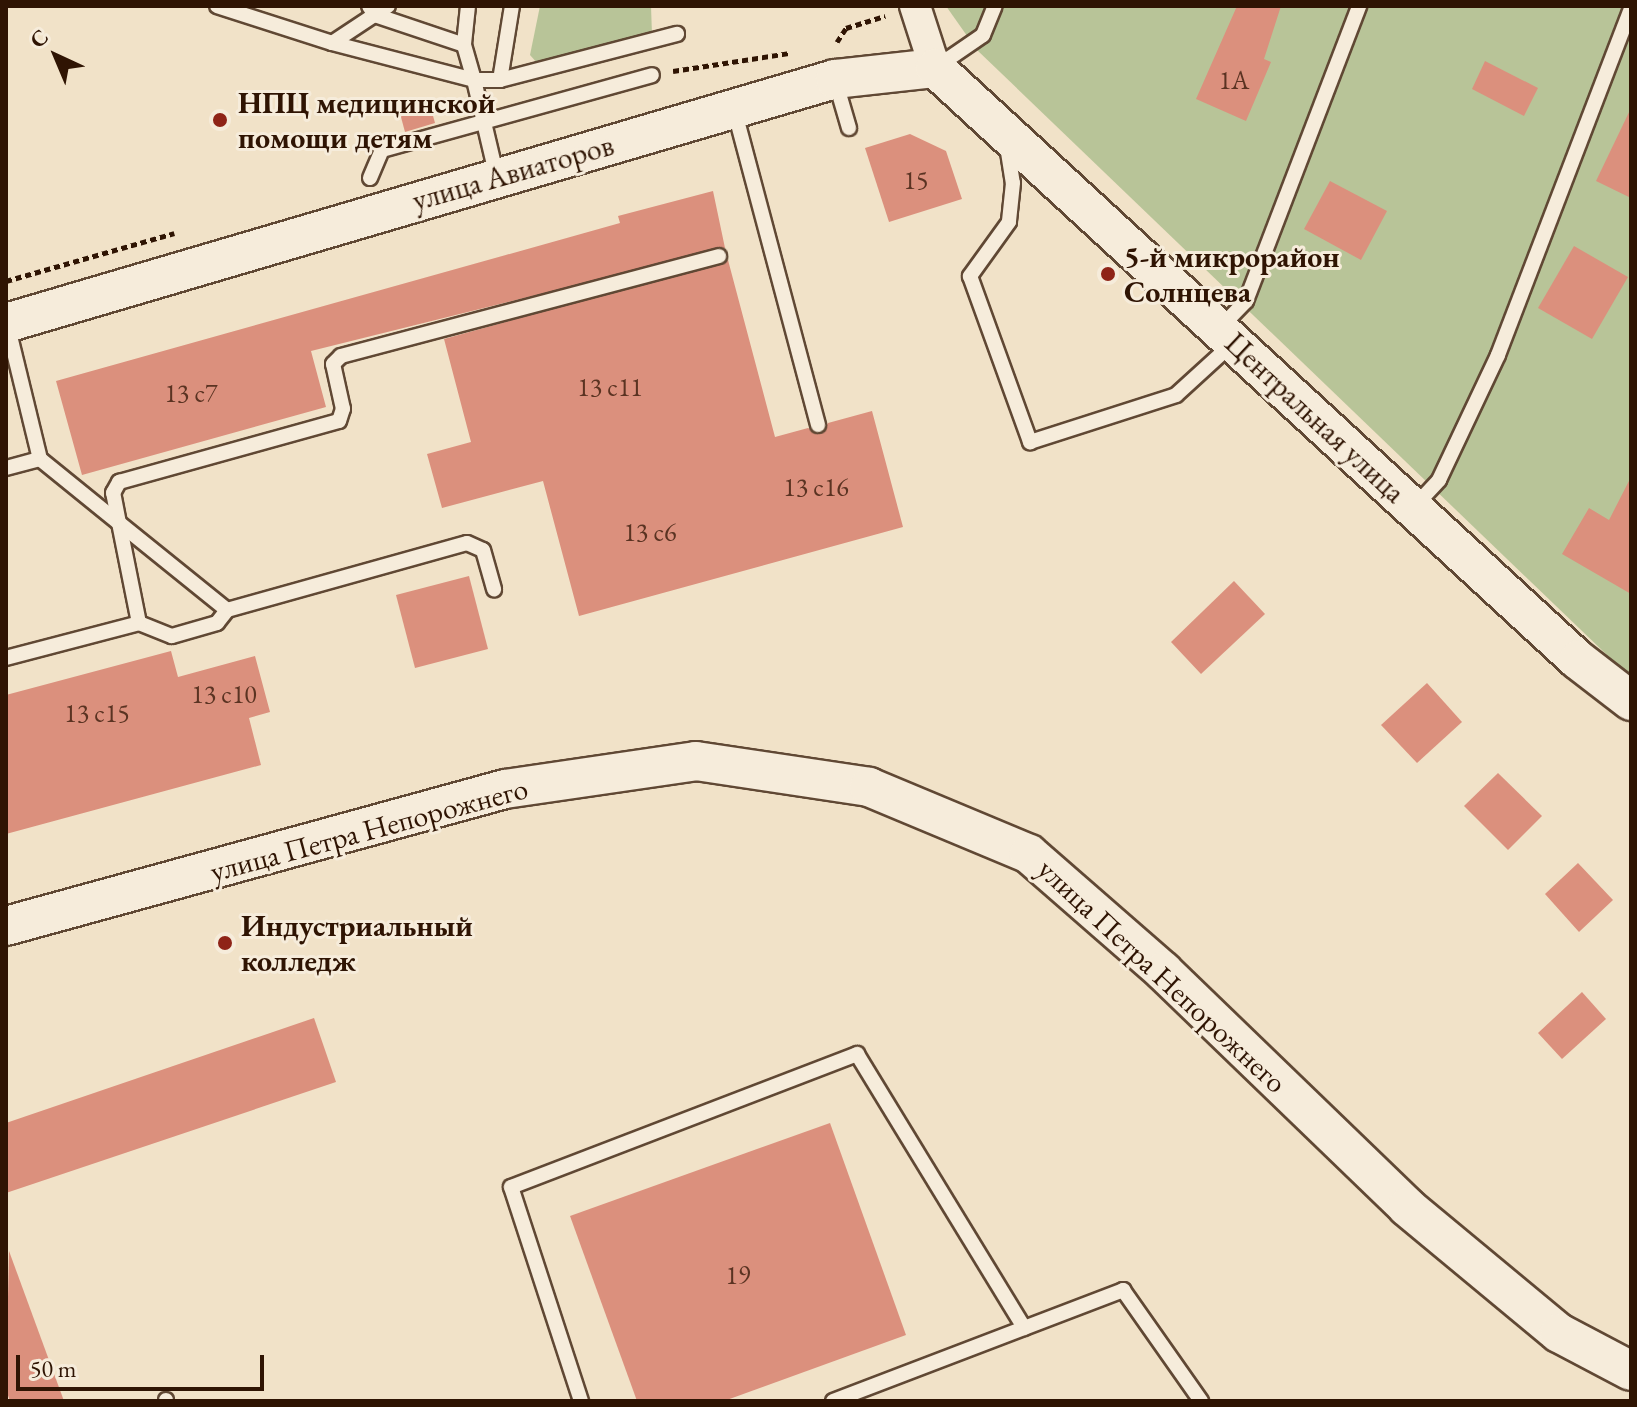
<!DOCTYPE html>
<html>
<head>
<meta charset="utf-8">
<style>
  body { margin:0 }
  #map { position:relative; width:1637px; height:1407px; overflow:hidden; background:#f1e2c8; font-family:"EB Garamond",serif }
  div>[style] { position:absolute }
  .green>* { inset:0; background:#b8c498 }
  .building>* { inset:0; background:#db907d }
  .path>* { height:5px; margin-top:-2.5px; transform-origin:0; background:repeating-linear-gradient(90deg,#2f1403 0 6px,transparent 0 10px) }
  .roads { filter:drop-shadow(2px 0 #604834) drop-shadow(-2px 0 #604834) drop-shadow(0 2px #604834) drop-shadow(0 -2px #604834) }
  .service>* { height:14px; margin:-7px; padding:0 7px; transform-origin:7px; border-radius:7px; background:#f6ecdb }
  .minor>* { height:30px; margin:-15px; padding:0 15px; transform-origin:15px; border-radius:15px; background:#f6ecdb }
  .tertiary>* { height:38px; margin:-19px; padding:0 19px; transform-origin:19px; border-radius:19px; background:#f6ecdb }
  .dots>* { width:22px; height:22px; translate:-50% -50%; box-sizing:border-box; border:4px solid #f6ecdb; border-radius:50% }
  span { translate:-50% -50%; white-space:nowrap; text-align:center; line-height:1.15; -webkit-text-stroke:6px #f6ecdb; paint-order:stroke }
  .number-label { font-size:26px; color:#5a3322 }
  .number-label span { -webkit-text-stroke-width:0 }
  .poi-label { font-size:30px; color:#2f1403; font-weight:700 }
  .left { translate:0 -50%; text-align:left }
  .street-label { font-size:30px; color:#2f1403 }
  .frame { position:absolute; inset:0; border:8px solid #2f1403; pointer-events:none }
  .north { position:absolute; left:16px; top:16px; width:80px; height:80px; -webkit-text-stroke:6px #f6ecdb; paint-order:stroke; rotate:316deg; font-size:22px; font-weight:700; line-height:32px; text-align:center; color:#2f1403 }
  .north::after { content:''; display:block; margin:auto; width:28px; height:36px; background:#2f1403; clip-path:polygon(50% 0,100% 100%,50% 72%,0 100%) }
  .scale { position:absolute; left:16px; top:1355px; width:248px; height:36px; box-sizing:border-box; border:4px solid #2f1403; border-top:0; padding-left:10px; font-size:24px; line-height:28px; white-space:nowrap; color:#2f1403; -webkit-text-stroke:6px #f6ecdb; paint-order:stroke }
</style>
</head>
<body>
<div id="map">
  <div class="green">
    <div style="clip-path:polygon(540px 6px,651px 6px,652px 35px,538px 64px,530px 55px)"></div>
    <div style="clip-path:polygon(946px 6px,1631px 6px,1631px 678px,977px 50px)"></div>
  </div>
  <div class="building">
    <div style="clip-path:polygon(1237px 6px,1281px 6px,1264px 59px,1271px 62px,1246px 121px,1196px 99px)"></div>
    <div style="clip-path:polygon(1485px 61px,1538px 88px,1524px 116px,1472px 89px)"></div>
    <div style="clip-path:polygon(428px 98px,435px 123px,405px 132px,398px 106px)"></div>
    <div style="clip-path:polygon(1631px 108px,1631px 198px,1596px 181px)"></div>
    <div style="clip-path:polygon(910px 134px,946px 151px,962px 199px,889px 222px,865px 148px)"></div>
    <div style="clip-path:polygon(1330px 181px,1387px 211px,1361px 260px,1304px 229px)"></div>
    <div style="clip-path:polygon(713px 191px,725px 248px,311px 351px,326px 407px,82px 475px,56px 381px,620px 223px,618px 216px)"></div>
    <div style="clip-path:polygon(1574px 246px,1628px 277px,1592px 339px,1538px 308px)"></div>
    <div style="clip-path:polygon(728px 260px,775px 437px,808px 428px,821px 434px,828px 423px,872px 411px,903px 527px,579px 616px,543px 481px,442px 508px,427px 454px,471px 442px,444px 339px)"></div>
    <div style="clip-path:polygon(1631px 477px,1631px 594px,1562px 554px,1589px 508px,1609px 520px)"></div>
    <div style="clip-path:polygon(469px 576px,488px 649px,415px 668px,396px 595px)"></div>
    <div style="clip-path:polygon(1234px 581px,1265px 614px,1201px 674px,1171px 642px)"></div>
    <div style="clip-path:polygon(171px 651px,178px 677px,255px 656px,270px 712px,249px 718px,261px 765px,6px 834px,6px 695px)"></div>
    <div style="clip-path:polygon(1427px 683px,1462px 722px,1417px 763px,1381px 725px)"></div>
    <div style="clip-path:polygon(1498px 773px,1542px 816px,1508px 850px,1464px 806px)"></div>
    <div style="clip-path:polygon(1578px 863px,1613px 900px,1579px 932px,1545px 894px)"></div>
    <div style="clip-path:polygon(1582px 992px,1606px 1019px,1562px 1059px,1538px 1033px)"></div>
    <div style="clip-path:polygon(314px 1018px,336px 1082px,6px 1193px,6px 1123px)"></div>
    <div style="clip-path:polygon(830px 1123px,906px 1335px,724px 1401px,637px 1401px,570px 1216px)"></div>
    <div style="clip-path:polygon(9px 1251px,64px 1401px,10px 1401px,6px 1390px)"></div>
  </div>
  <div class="path">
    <div style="left:837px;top:42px;width:17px;rotate:-57deg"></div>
    <div style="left:846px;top:28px;width:41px;rotate:-17.1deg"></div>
    <div style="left:673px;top:71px;width:117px;rotate:-8.8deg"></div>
    <div style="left:6px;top:281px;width:175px;rotate:-15.9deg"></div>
  </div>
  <div class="roads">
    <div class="service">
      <div style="left:217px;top:6px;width:121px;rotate:17.8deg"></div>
      <div style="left:332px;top:43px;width:147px;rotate:14.6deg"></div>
      <div style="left:474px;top:80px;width:100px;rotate:76.7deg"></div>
      <div style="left:369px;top:6px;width:11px;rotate:56deg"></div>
      <div style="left:375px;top:15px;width:94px;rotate:18.6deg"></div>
      <div style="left:468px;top:6px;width:39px;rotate:96deg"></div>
      <div style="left:464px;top:45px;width:36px;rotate:74deg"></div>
      <div style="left:474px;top:80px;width:26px"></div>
      <div style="left:500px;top:80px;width:183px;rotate:-14.6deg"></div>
      <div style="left:332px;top:43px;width:67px;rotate:-33.5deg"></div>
      <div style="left:935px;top:68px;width:58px;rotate:-34.5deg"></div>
      <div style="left:983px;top:35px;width:31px;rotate:-68deg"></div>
      <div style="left:500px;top:80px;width:75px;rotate:-80.8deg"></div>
      <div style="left:835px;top:80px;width:50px;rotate:73.7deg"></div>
      <div style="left:734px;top:109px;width:327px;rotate:75.1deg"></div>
      <div style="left:1007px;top:146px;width:37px;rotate:81deg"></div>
      <div style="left:1013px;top:183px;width:39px;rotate:96deg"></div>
      <div style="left:1009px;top:222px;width:67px;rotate:125.8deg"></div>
      <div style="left:970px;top:276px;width:177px;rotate:70.1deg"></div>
      <div style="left:1030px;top:442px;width:153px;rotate:-17.8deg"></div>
      <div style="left:1176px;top:395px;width:77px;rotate:-42.4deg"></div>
      <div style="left:370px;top:178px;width:30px;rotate:-67deg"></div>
      <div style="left:382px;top:150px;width:280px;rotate:-15.5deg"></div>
      <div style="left:1219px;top:329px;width:39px;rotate:-46deg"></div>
      <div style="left:1246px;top:301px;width:316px;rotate:-69deg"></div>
      <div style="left:6px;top:468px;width:35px;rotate:-15deg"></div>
      <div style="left:1414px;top:507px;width:37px;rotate:-47deg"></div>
      <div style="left:1439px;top:480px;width:138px;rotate:-64.7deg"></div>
      <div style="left:1498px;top:355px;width:372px;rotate:-69deg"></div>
      <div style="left:227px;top:610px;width:139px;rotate:-141.1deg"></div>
      <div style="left:119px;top:523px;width:31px;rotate:-101deg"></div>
      <div style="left:113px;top:493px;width:13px;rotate:-61deg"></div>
      <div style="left:119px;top:482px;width:228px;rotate:-15.5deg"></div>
      <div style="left:339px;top:421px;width:13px;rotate:-72deg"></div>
      <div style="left:343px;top:409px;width:46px;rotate:-102.5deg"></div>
      <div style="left:333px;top:364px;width:11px;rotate:-45deg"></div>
      <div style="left:341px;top:356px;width:391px;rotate:-14.8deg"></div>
      <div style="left:139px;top:623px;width:35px;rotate:22deg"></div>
      <div style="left:172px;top:636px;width:47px;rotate:-16.1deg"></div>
      <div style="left:217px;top:623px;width:16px;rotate:-52deg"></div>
      <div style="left:227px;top:610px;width:249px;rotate:-15.6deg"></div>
      <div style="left:467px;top:543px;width:17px;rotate:24deg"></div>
      <div style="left:483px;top:550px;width:41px;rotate:74.2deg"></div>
      <div style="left:6px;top:658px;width:138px;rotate:-14.7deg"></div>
      <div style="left:139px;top:623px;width:102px;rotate:-101.3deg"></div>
      <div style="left:119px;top:523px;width:102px;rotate:-141deg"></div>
      <div style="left:40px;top:459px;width:139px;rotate:-103.7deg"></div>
      <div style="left:166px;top:1400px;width:1px;rotate:90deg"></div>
      <div style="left:581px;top:1401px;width:225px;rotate:-108.1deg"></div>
      <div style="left:511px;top:1187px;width:371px;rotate:-21deg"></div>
      <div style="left:857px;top:1054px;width:321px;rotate:58.6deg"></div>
      <div style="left:833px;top:1401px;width:311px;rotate:-20.9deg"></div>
      <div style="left:1123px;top:1290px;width:136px;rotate:54.9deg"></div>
    </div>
    <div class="minor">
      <div style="left:915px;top:6px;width:65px;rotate:72.1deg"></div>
    </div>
    <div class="tertiary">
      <div style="left:6px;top:323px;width:864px;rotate:-16.4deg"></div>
      <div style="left:835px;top:79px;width:101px;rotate:-6.3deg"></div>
      <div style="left:935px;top:68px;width:874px;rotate:42.64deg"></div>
      <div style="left:1578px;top:660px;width:67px;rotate:37.7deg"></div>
      <div style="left:6px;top:926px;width:517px;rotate:-15.35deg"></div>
      <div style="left:505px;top:789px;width:193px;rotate:-8.3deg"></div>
      <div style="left:696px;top:761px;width:175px;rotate:8.5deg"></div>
      <div style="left:869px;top:787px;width:173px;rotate:22.7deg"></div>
      <div style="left:1029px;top:854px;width:178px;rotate:41.1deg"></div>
      <div style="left:1163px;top:971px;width:339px;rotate:44deg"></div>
      <div style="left:1407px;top:1207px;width:197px;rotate:39.7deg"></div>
      <div style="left:1559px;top:1333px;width:81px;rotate:27.8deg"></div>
    </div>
  </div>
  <div class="dots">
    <div style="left:220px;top:120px;background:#8f2418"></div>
    <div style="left:1108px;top:274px;background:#8f2418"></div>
    <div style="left:225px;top:943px;background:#8f2418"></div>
  </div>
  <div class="number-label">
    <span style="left:1234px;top:81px">1А</span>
    <span style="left:916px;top:181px">15</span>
    <span style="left:610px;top:388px">13 c11</span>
    <span style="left:191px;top:394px">13 c7</span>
    <span style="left:816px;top:488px">13 c16</span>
    <span style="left:650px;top:533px">13 c6</span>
    <span style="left:224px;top:695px">13 c10</span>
    <span style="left:97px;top:714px">13 c15</span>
    <span style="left:738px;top:1276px">19</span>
  </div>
  <div class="poi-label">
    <span class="left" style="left:238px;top:120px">НПЦ медицинской<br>помощи детям</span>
    <span class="left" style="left:1124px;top:274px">5-й микрорайон<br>Солнцева</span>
    <span class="left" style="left:241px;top:943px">Индустриальный<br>колледж</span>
  </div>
  <div class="street-label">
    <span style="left:513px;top:173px;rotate:-16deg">улица Авиаторов</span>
    <span style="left:1315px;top:418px;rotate:43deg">Центральная улица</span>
    <span style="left:369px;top:830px;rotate:-15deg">улица Петра Непорожнего</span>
    <span style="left:1162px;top:976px;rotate:43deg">улица Петра Непорожнего</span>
  </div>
  <div class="frame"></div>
  <div class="north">С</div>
  <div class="scale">50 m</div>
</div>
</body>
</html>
